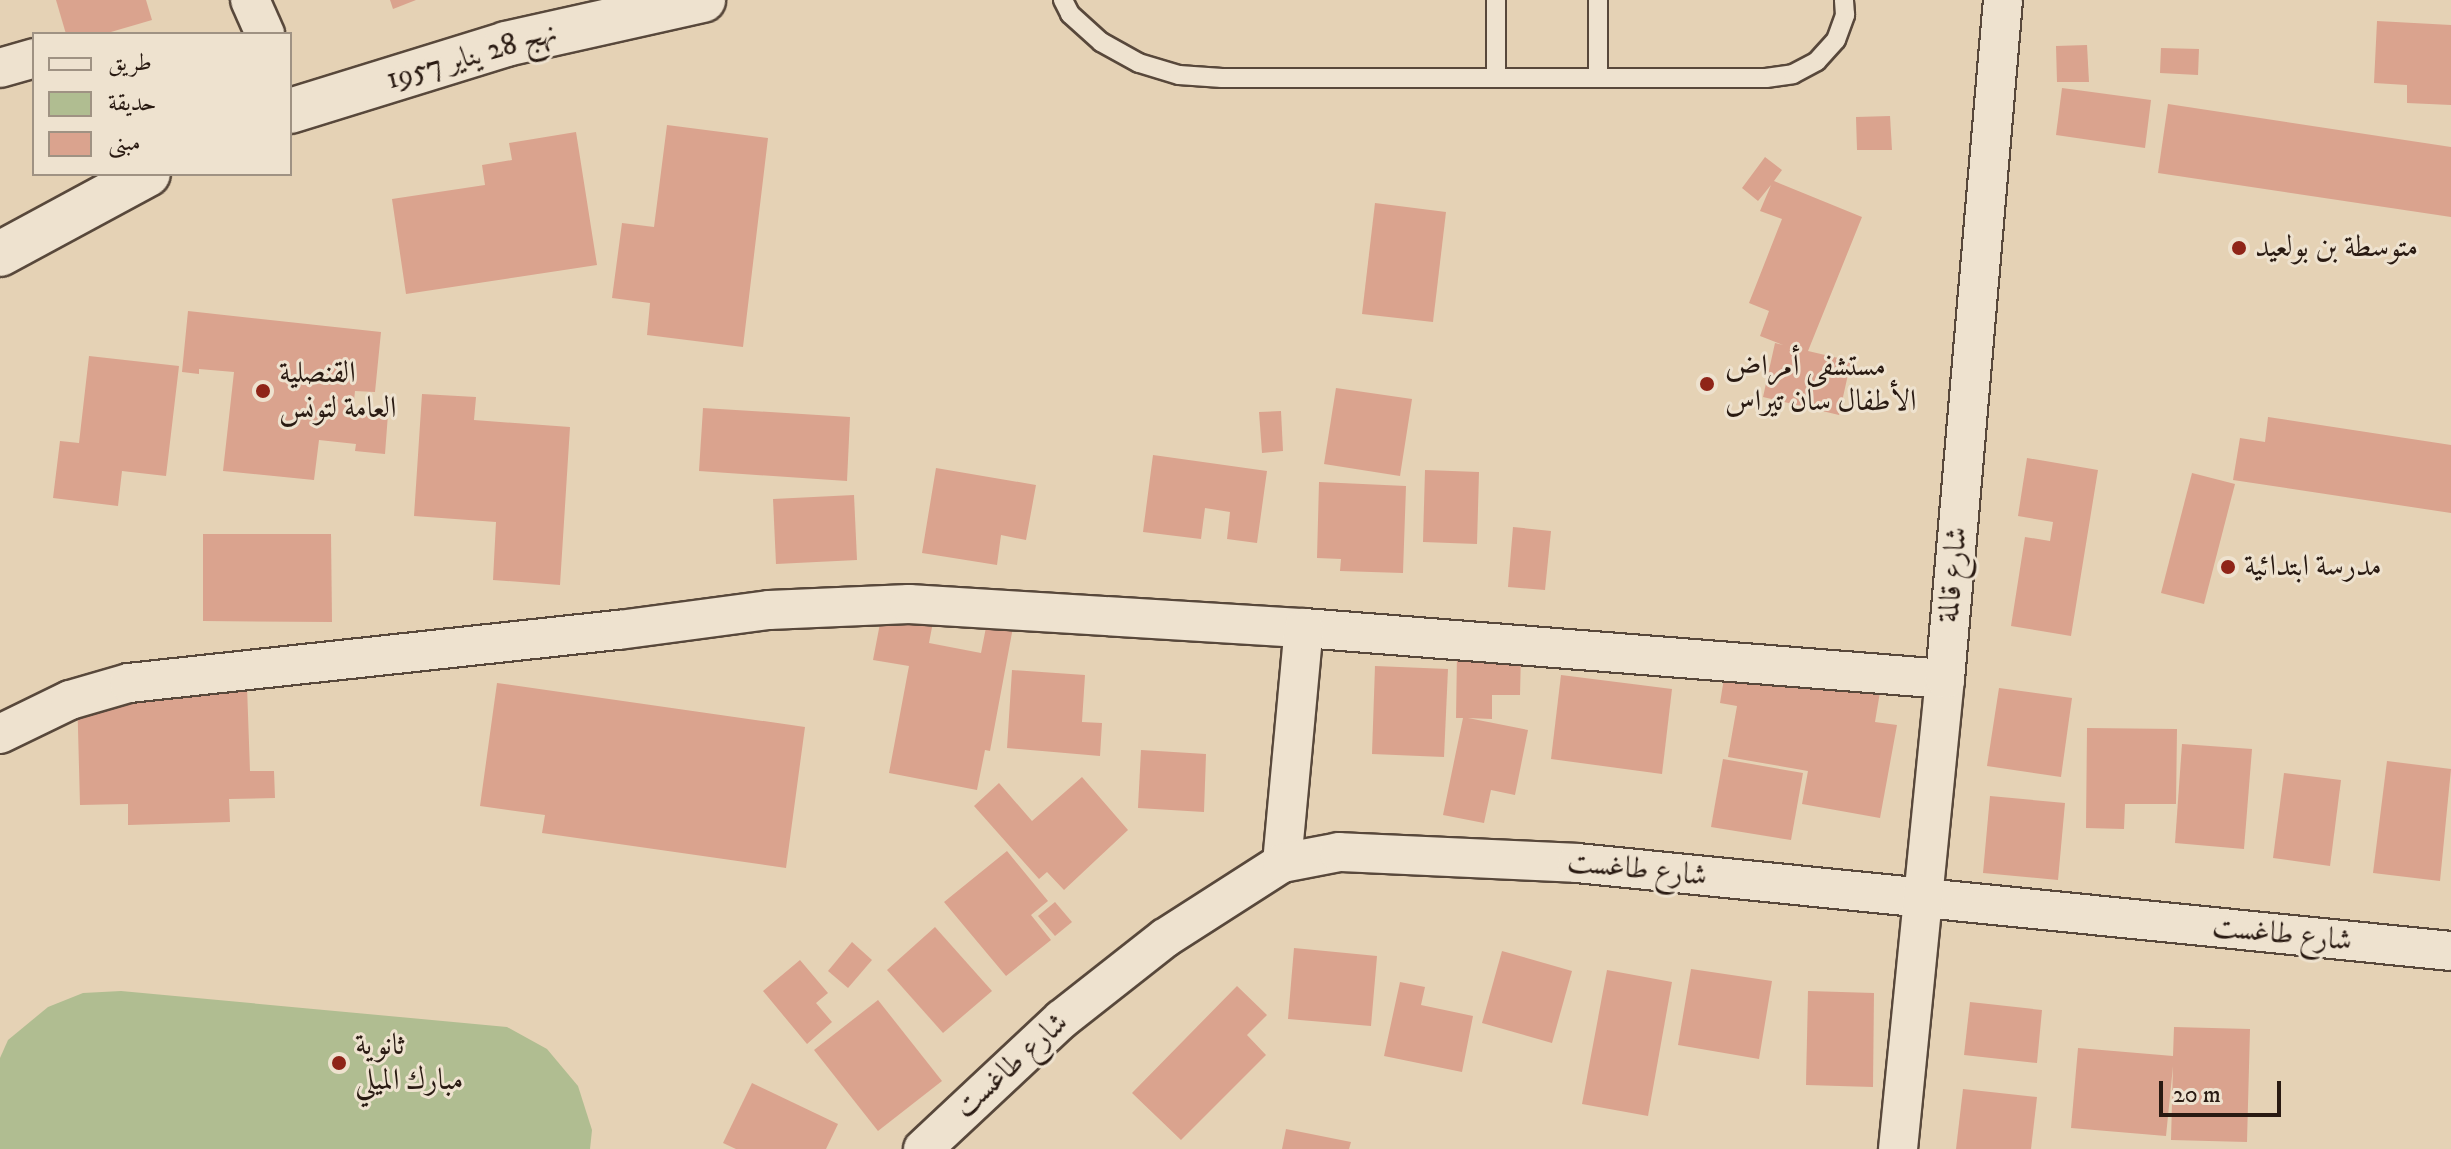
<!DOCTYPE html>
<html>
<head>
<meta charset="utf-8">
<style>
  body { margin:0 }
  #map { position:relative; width:2451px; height:1149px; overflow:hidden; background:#e5d2b5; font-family:"IM FELL DW Pica",Amiri,serif }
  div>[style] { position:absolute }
  .green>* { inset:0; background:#b0bd91 }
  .building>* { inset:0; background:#daa38e }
  .roads { filter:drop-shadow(2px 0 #58483b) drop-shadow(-2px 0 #58483b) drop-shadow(0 2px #58483b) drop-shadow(0 -2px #58483b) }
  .lane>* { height:18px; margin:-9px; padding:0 9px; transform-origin:9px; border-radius:9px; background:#eee2cf }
  .street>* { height:38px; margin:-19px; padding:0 19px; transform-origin:19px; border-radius:19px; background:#eee2cf }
  .secondary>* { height:44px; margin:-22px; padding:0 22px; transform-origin:22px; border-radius:22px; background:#eee2cf }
  .dots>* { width:22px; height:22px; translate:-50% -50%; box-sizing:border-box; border:4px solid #eee2cf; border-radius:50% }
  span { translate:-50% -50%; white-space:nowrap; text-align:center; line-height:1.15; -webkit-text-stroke:6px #eee2cf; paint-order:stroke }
  .street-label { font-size:30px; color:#291a12 }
  .poi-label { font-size:30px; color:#291a12 }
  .left { translate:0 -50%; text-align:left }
  .legend { position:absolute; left:32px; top:32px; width:260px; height:144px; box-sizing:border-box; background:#eee2cf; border:2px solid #9f9283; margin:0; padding:10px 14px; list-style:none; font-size:24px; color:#291a12 }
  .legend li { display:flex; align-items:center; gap:16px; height:40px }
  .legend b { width:40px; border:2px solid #9f9283 }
  .scale { position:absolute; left:2159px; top:1081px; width:122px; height:36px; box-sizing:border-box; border:4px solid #291a12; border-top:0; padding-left:10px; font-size:24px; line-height:28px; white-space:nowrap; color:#291a12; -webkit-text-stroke:6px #eee2cf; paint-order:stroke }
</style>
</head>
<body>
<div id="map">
  <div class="green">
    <div style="clip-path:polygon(121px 991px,507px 1027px,547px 1049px,578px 1086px,592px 1130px,590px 1149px,0 1149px,0 1058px,8px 1040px,48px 1007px,83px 993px)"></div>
  </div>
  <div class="building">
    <div style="clip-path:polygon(56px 0,146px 0,152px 20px,104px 34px,66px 34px)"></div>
    <div style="clip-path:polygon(390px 0,416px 0,393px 9px)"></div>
    <div style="clip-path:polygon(2377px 21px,2451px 25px,2451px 105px,2407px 103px,2407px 85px,2374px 83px)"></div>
    <div style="clip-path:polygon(2087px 45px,2089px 82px,2057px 82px,2056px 46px)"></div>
    <div style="clip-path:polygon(2161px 48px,2199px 49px,2198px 75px,2160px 73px)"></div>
    <div style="clip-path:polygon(2062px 88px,2151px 100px,2145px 148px,2056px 135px)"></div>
    <div style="clip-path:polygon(2168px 104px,2451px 147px,2451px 217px,2158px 173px)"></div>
    <div style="clip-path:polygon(1890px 116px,1892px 150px,1857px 150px,1856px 117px)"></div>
    <div style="clip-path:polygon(667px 125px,768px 138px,743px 347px,647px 335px,650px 303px,612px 298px,622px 223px,654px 227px)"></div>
    <div style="clip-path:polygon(576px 132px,597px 265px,406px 294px,392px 199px,485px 185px,482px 165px,512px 160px,509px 143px)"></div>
    <div style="clip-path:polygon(1765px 157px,1782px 170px,1774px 181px,1862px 217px,1808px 351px,1851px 361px,1839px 415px,1763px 397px,1775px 343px,1783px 345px,1760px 336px,1769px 311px,1749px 303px,1782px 219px,1760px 211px,1771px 185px,1758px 201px,1742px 188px)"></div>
    <div style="clip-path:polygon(1375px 203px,1446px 212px,1433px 322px,1362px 314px)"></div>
    <div style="clip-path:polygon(188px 311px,381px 332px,375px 392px,355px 391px,353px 410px,388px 414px,385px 454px,355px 451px,356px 444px,319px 440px,314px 480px,223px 471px,234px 372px,199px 369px,199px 374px,182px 372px)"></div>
    <div style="clip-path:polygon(89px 356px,179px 366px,166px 476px,122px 471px,118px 506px,53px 498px,60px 441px,79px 443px)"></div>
    <div style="clip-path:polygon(1336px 388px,1412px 399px,1400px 476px,1324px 464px)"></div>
    <div style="clip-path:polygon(422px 394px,476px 397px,474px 420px,570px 427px,560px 585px,493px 580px,496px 522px,414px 516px)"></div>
    <div style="clip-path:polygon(703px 408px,850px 417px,847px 481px,699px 471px)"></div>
    <div style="clip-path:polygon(1281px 411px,1283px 451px,1262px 453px,1259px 412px)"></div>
    <div style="clip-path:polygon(2268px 417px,2451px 445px,2451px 513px,2233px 480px,2240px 438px,2265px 442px)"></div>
    <div style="clip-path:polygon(1153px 455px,1267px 471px,1257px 543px,1227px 539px,1230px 512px,1205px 508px,1201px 539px,1143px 532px)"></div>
    <div style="clip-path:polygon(2027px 458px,2098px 470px,2071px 636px,2011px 626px,2025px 537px,2050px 541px,2053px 522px,2018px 516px)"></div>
    <div style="clip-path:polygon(936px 468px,1036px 485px,1026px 540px,1001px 535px,997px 565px,922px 553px)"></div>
    <div style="clip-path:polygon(1425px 470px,1479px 472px,1477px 544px,1423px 542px)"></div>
    <div style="clip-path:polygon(2192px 473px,2235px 484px,2204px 604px,2161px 593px)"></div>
    <div style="clip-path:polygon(1319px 482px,1406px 486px,1403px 573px,1340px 571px,1341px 559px,1317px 558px)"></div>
    <div style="clip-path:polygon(854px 495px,857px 560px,776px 564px,773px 499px)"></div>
    <div style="clip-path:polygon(1513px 527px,1551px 531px,1545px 590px,1508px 587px)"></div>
    <div style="clip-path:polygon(203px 534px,331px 534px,332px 622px,203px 621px)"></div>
    <div style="clip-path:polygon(882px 613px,933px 622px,929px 643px,981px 653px,988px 617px,1014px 622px,990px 751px,985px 750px,977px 790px,889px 773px,909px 666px,873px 660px)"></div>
    <div style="clip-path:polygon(1457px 652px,1521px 654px,1520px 695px,1492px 695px,1492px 719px,1468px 718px,1528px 730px,1515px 795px,1491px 790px,1484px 823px,1443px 815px,1463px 718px,1456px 718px)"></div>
    <div style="clip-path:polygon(1375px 666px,1448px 669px,1444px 757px,1372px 754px)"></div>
    <div style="clip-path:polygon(1726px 666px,1883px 674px,1875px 722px,1897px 725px,1880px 818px,1802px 804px,1808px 771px,1728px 757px,1737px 706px,1720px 703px)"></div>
    <div style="clip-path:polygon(1012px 670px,1085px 675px,1082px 722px,1102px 723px,1100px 756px,1007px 748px)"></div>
    <div style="clip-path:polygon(1561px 675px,1672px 689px,1662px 774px,1551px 759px)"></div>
    <div style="clip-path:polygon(497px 683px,805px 727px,786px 868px,542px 833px,545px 815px,480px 806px)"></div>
    <div style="clip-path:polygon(247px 686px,250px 771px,274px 771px,275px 798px,229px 799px,230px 822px,128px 825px,128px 804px,80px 805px,77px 691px)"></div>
    <div style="clip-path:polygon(1999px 688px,2072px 698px,2061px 777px,1987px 766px)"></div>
    <div style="clip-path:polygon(2087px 728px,2177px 729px,2176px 804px,2125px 804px,2124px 829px,2086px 828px)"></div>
    <div style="clip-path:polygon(2182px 744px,2252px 749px,2244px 849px,2175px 843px)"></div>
    <div style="clip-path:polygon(1141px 750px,1206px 754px,1204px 812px,1138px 808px)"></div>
    <div style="clip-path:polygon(1723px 759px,1803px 773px,1791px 840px,1711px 827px)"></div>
    <div style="clip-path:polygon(2387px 761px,2451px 769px,2440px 881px,2373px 873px)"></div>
    <div style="clip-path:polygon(2284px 773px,2341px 780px,2330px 866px,2273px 858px)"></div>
    <div style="clip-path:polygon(1082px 777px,1128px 830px,1064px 890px,1047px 872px,1039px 879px,974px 806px,999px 783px,1032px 821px)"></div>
    <div style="clip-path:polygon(1990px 796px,2065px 803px,2058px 880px,1983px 873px)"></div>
    <div style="clip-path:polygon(1007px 851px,1048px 901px,1031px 915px,1051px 940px,1006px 976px,944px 902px)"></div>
    <div style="clip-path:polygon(1055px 902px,1072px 922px,1055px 936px,1038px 916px)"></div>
    <div style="clip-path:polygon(935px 927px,992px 991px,943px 1033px,887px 970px)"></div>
    <div style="clip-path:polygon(852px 942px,872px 960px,848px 988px,828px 971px)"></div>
    <div style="clip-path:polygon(1294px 948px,1377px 956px,1371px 1026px,1288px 1019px)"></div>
    <div style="clip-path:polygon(1502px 951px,1572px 971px,1552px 1043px,1482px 1023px)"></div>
    <div style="clip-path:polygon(800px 960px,828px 993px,816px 1003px,832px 1022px,807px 1044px,763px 991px)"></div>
    <div style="clip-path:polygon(1691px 969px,1772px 981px,1759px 1059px,1678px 1045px)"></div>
    <div style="clip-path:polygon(1607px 970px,1672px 982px,1648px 1116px,1582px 1104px)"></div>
    <div style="clip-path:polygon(1400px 982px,1425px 987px,1421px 1005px,1473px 1016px,1462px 1072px,1384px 1056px)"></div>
    <div style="clip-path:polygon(1237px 986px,1267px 1015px,1247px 1035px,1266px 1055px,1181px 1140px,1132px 1093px)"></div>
    <div style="clip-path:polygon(1808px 991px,1874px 993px,1873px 1087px,1806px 1085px)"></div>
    <div style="clip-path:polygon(878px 1000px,942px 1081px,878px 1131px,814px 1050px)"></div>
    <div style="clip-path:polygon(1970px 1002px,2042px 1010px,2037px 1063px,1964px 1055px)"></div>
    <div style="clip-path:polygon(2174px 1027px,2250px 1029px,2247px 1142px,2171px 1140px,2173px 1066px,2166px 1136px,2071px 1128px,2078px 1048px,2173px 1056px)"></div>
    <div style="clip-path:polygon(752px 1083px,838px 1124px,826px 1149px,736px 1149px,723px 1143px)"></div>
    <div style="clip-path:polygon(1963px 1089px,2037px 1097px,2031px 1149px,1956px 1149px)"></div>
    <div style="clip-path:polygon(1286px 1129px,1351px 1142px,1349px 1149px,1282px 1149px)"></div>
  </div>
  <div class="roads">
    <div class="lane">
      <div style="left:1063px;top:0;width:16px;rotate:63deg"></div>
      <div style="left:1070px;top:14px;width:42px;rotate:42.1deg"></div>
      <div style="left:1101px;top:42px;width:43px;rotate:28.9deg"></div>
      <div style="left:1139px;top:63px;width:42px;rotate:16.7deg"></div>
      <div style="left:1179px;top:75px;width:43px;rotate:4deg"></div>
      <div style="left:1222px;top:78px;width:544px"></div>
      <div style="left:1766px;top:78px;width:27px;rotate:-8deg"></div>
      <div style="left:1793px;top:74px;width:27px;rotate:-28deg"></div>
      <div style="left:1817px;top:61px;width:28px;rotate:-48deg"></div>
      <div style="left:1836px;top:40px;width:27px;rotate:-70deg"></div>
      <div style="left:1845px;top:15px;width:15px;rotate:-94deg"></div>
      <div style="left:1496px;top:0;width:78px;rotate:90deg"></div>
      <div style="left:1598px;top:78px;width:78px;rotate:-90deg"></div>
    </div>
    <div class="street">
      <div style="left:250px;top:0;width:37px;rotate:66deg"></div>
      <div style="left:0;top:68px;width:35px;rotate:-16deg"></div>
      <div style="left:0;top:734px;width:78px;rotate:-25.9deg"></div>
      <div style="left:70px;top:700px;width:61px;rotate:-16.1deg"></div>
      <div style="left:129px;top:683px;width:493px;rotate:-6.2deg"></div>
      <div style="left:619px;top:630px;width:151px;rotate:-7.6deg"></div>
      <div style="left:769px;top:610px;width:140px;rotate:-2.5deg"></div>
      <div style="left:909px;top:604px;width:396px;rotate:3.5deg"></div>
      <div style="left:1304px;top:628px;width:643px;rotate:4.55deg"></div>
      <div style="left:1282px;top:863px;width:236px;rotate:-84.7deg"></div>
      <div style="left:923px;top:1149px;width:190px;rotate:-43.1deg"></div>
      <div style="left:1062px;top:1019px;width:131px;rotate:-38.2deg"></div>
      <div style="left:1165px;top:938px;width:139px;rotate:-32.7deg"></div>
      <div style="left:1282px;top:863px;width:58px;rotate:-10.9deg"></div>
      <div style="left:1339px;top:852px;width:238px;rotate:2.6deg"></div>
      <div style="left:1577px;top:863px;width:878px;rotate:5.75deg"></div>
      <div style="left:1898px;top:1149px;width:472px;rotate:-84.3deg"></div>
      <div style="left:1945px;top:679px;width:681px;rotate:-85.12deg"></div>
    </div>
    <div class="secondary">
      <div style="left:290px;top:111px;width:226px;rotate:-17.2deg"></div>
      <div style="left:506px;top:44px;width:202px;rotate:-12.6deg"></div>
      <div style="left:0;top:254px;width:168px;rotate:-28.4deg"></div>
    </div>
  </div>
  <div class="dots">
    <div style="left:2239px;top:248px;background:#8f2418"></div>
    <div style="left:1707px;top:384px;background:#8f2418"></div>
    <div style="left:263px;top:391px;background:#8f2418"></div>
    <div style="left:2228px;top:567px;background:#8f2418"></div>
    <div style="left:339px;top:1063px;background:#8f2418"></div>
  </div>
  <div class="street-label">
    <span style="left:472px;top:57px;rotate:-16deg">نهج 28 يناير 1957</span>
    <span style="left:1954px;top:575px;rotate:-85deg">شارع قالمة</span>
    <span style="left:1637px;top:870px;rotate:6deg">شارع طاغست</span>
    <span style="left:2282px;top:935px;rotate:6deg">شارع طاغست</span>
    <span style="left:1012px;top:1066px;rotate:-42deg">شارع طاغست</span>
  </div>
  <div class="poi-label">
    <span class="left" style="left:2255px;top:248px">متوسطة بن بولعيد</span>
    <span class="left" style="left:1725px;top:384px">مستشفى أمراض<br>الأطفال سان تيراس</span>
    <span class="left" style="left:279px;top:391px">القنصلية<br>العامة لتونس</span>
    <span class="left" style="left:2244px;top:567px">مدرسة ابتدائية</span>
    <span class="left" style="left:355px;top:1063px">ثانوية<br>مبارك الميلي</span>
  </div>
  <ul class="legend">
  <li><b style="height:10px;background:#eee2cf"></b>طريق</li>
  <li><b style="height:22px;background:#b0bd91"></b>حديقة</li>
  <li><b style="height:22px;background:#daa38e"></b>مبنى</li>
  </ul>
  <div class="scale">20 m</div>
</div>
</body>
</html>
